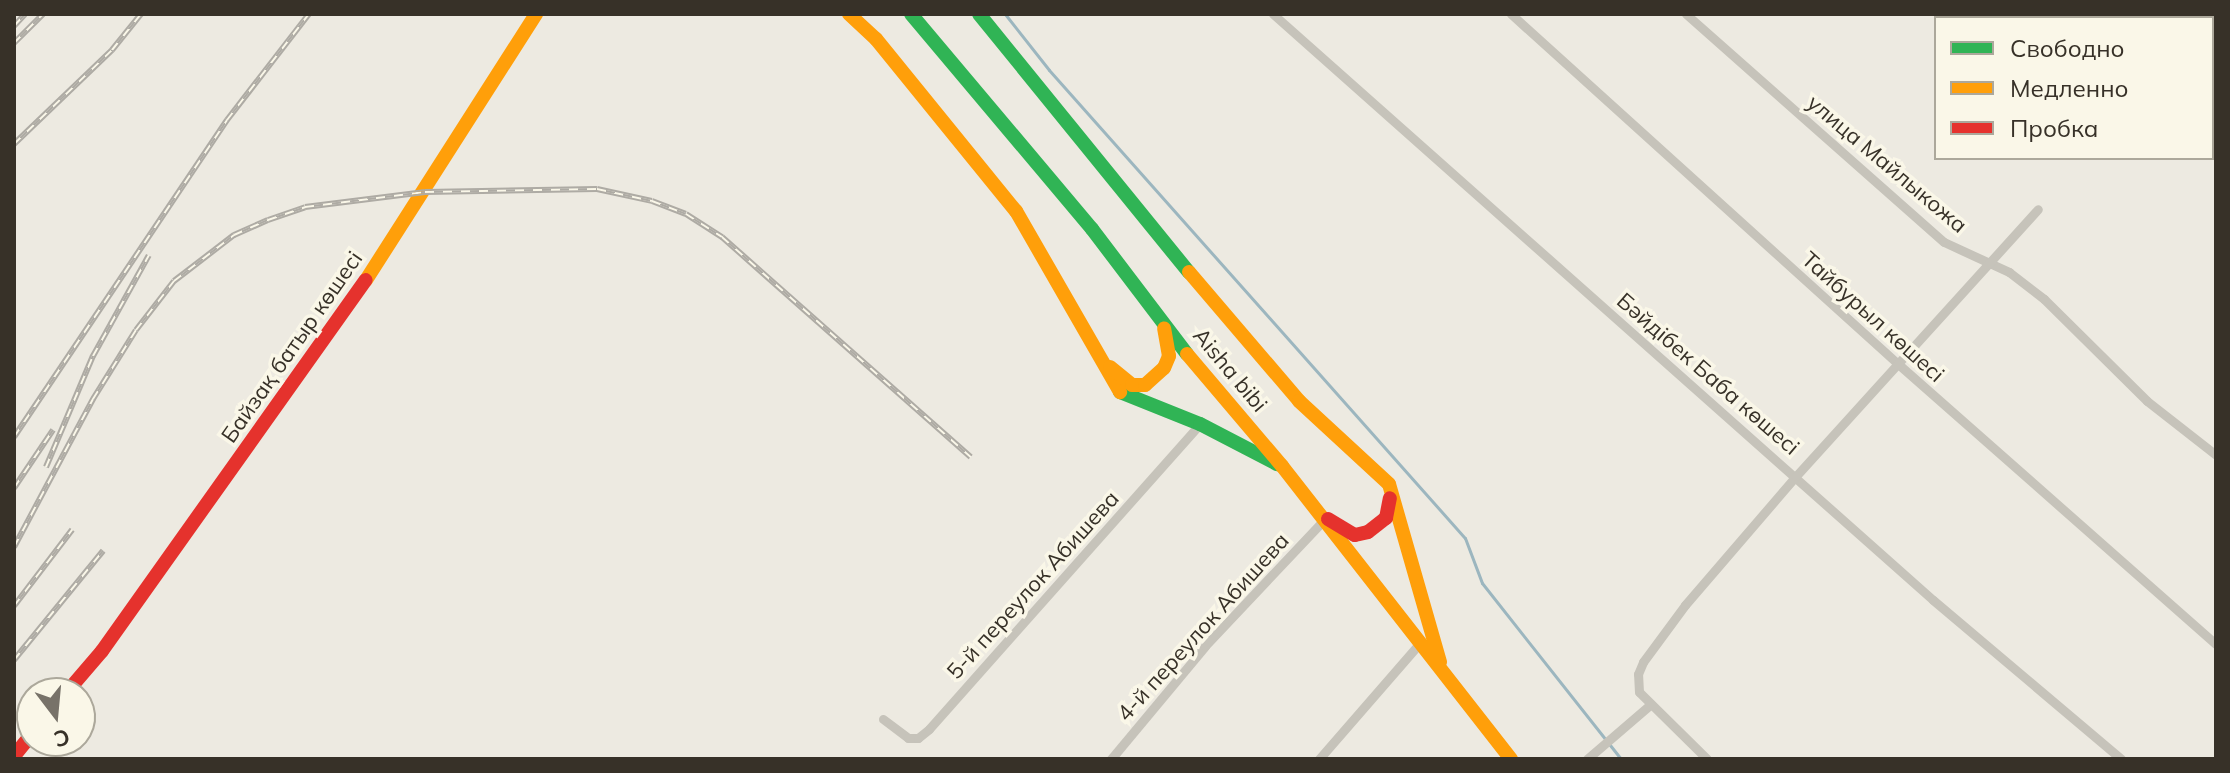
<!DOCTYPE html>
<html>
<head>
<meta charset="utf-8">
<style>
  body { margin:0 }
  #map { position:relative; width:2230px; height:773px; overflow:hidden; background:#edeae1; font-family:Mulish,sans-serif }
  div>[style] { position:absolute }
  .stream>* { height:3px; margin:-1.5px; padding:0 1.5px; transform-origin:1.5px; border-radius:1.5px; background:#9cb6bf }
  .street>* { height:9px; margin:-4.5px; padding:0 4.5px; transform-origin:4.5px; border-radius:4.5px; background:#c6c3ba }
  .fast>* { height:14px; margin:-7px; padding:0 7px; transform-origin:7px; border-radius:7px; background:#30b455 }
  .slow>* { height:14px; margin:-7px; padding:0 7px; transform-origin:7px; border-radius:7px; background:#ff9f0a }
  .jam>* { height:14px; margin:-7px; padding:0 7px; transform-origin:7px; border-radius:7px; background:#e5322d }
  .rail>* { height:6px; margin-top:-3px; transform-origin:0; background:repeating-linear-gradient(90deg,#faf7e8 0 9px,#aeaba4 0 18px); box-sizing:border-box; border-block:2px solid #aeaba4 }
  span { translate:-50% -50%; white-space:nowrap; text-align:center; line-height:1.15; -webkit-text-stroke:7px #faf7e8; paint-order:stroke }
  .street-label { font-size:22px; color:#373128 }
  .frame { position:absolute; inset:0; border:16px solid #373128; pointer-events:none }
  .legend { position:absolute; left:1934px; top:16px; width:280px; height:144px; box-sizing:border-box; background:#faf7e8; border:2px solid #aca89b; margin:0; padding:10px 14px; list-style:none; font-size:24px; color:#373128 }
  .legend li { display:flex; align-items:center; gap:16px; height:40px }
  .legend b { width:40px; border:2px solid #aca89b }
  .north { position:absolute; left:16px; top:677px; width:80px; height:80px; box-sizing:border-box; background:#faf7e8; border:2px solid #aca89b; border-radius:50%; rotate:164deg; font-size:22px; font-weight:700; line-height:32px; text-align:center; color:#373128 }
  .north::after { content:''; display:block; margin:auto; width:28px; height:36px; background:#777269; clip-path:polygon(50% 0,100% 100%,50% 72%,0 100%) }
</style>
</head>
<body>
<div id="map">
  <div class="stream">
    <div style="left:1005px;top:14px;width:71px;rotate:51.8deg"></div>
    <div style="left:1049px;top:70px;width:626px;rotate:48.37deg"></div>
    <div style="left:1465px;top:538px;width:48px;rotate:69.3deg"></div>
    <div style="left:1482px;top:583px;width:224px;rotate:51.7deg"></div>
  </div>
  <div class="street">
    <div style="left:1273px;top:14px;width:883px;rotate:41.6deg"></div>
    <div style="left:1933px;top:600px;width:246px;rotate:40.2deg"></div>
    <div style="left:1511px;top:14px;width:520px;rotate:42.12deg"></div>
    <div style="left:1897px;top:363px;width:425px;rotate:41.4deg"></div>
    <div style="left:1686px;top:14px;width:344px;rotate:41.5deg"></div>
    <div style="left:1944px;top:242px;width:72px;rotate:24.8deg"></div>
    <div style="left:2009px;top:272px;width:44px;rotate:37.6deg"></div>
    <div style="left:2044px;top:299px;width:145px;rotate:44.7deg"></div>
    <div style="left:2147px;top:401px;width:88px;rotate:38deg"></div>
    <div style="left:883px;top:719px;width:31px;rotate:37deg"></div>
    <div style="left:908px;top:738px;width:10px"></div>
    <div style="left:918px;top:738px;width:14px;rotate:-39deg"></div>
    <div style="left:929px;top:729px;width:408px;rotate:-48.4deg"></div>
    <div style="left:1111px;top:759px;width:147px;rotate:-50.2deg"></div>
    <div style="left:1205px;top:646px;width:172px;rotate:-46.7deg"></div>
    <div style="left:1319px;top:759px;width:154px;rotate:-49deg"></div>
    <div style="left:1587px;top:759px;width:84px;rotate:-40.7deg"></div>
    <div style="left:1707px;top:759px;width:95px;rotate:-135.4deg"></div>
    <div style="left:1639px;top:692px;width:18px;rotate:-93deg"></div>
    <div style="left:1638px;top:674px;width:13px;rotate:-67deg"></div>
    <div style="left:1643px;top:662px;width:71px;rotate:-53.6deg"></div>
    <div style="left:1685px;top:605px;width:170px;rotate:-49.3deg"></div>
    <div style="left:1796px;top:476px;width:360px;rotate:-47.8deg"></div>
  </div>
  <div class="fast">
    <div style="left:911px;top:14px;width:281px;rotate:49.9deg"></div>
    <div style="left:1092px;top:229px;width:157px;rotate:52.8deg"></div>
    <div style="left:979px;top:14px;width:333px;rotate:50.9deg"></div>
    <div style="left:1120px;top:392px;width:86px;rotate:21.8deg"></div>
    <div style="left:1200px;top:424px;width:87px;rotate:27.5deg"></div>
  </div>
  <div class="slow">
    <div style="left:849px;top:14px;width:37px;rotate:43deg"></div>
    <div style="left:876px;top:39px;width:222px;rotate:50.9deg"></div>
    <div style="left:1016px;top:211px;width:209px;rotate:60.1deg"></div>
    <div style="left:1189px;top:272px;width:170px;rotate:49.5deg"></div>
    <div style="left:1299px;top:401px;width:122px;rotate:42.7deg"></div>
    <div style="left:1389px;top:484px;width:185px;rotate:74deg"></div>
    <div style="left:366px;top:280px;width:316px;rotate:-57.4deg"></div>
    <div style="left:1187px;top:354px;width:147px;rotate:49.7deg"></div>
    <div style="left:1282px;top:466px;width:372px;rotate:52deg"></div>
    <div style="left:1110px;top:367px;width:28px;rotate:39deg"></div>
    <div style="left:1132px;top:385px;width:13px"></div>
    <div style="left:1145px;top:385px;width:25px;rotate:-42deg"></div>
    <div style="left:1164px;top:368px;width:13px;rotate:-67deg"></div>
    <div style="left:1169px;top:356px;width:28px;rotate:-100deg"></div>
  </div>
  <div class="jam">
    <div style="left:1328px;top:519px;width:31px;rotate:31deg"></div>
    <div style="left:1355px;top:535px;width:13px;rotate:-13deg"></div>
    <div style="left:1368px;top:532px;width:23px;rotate:-38deg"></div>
    <div style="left:1386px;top:518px;width:20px;rotate:-79deg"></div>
    <div style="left:66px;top:693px;width:55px;rotate:-49.4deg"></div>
    <div style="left:102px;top:651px;width:455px;rotate:-54.6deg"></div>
    <div style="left:14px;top:756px;width:28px;rotate:-51deg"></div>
  </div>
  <div class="rail">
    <div style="left:14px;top:26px;width:16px;rotate:-47deg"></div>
    <div style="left:14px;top:43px;width:41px;rotate:-45deg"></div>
    <div style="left:14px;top:144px;width:136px;rotate:-43.8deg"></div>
    <div style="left:112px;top:50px;width:46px;rotate:-51.1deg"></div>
    <div style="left:14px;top:437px;width:382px;rotate:-56.1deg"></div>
    <div style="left:227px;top:120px;width:134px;rotate:-52.3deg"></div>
    <div style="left:46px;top:467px;width:121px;rotate:-67.1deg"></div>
    <div style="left:93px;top:356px;width:115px;rotate:-61deg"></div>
    <div style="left:14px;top:488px;width:70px;rotate:-56.1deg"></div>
    <div style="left:14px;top:547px;width:168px;rotate:-61.9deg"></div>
    <div style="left:93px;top:399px;width:81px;rotate:-58.1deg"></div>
    <div style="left:136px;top:330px;width:62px;rotate:-52.2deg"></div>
    <div style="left:174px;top:281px;width:76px;rotate:-37.5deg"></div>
    <div style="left:234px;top:235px;width:37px;rotate:-24deg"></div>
    <div style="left:268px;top:220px;width:39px;rotate:-19deg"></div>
    <div style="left:305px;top:207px;width:121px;rotate:-7.1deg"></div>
    <div style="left:425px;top:192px;width:172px;rotate:-1deg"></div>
    <div style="left:597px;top:189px;width:56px;rotate:12.3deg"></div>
    <div style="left:652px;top:201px;width:36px;rotate:21deg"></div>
    <div style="left:686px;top:214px;width:43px;rotate:32.6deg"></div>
    <div style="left:722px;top:237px;width:332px;rotate:41.5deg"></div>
    <div style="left:14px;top:606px;width:96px;rotate:-52.7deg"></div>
    <div style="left:14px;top:660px;width:141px;rotate:-50.8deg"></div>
  </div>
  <div class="street-label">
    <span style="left:1887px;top:164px;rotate:40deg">улица Майлыкожа</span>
    <span style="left:1873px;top:317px;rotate:42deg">Тайбурыл көшесі</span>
    <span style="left:292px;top:347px;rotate:-55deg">Байзақ батыр көшесі</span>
    <span style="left:1230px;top:370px;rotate:50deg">Aisha bibi</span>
    <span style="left:1708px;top:374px;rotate:41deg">Бәйдібек Баба көшесі</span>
    <span style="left:1033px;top:585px;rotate:-48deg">5-й переулок Абишева</span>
    <span style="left:1203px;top:627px;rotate:-48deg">4-й переулок Абишева</span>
  </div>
  <div class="frame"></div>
  <ul class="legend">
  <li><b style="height:10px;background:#30b455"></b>Свободно</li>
  <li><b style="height:10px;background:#ff9f0a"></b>Медленно</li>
  <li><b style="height:10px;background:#e5322d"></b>Пробка</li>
  </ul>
  <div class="north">С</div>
</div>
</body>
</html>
